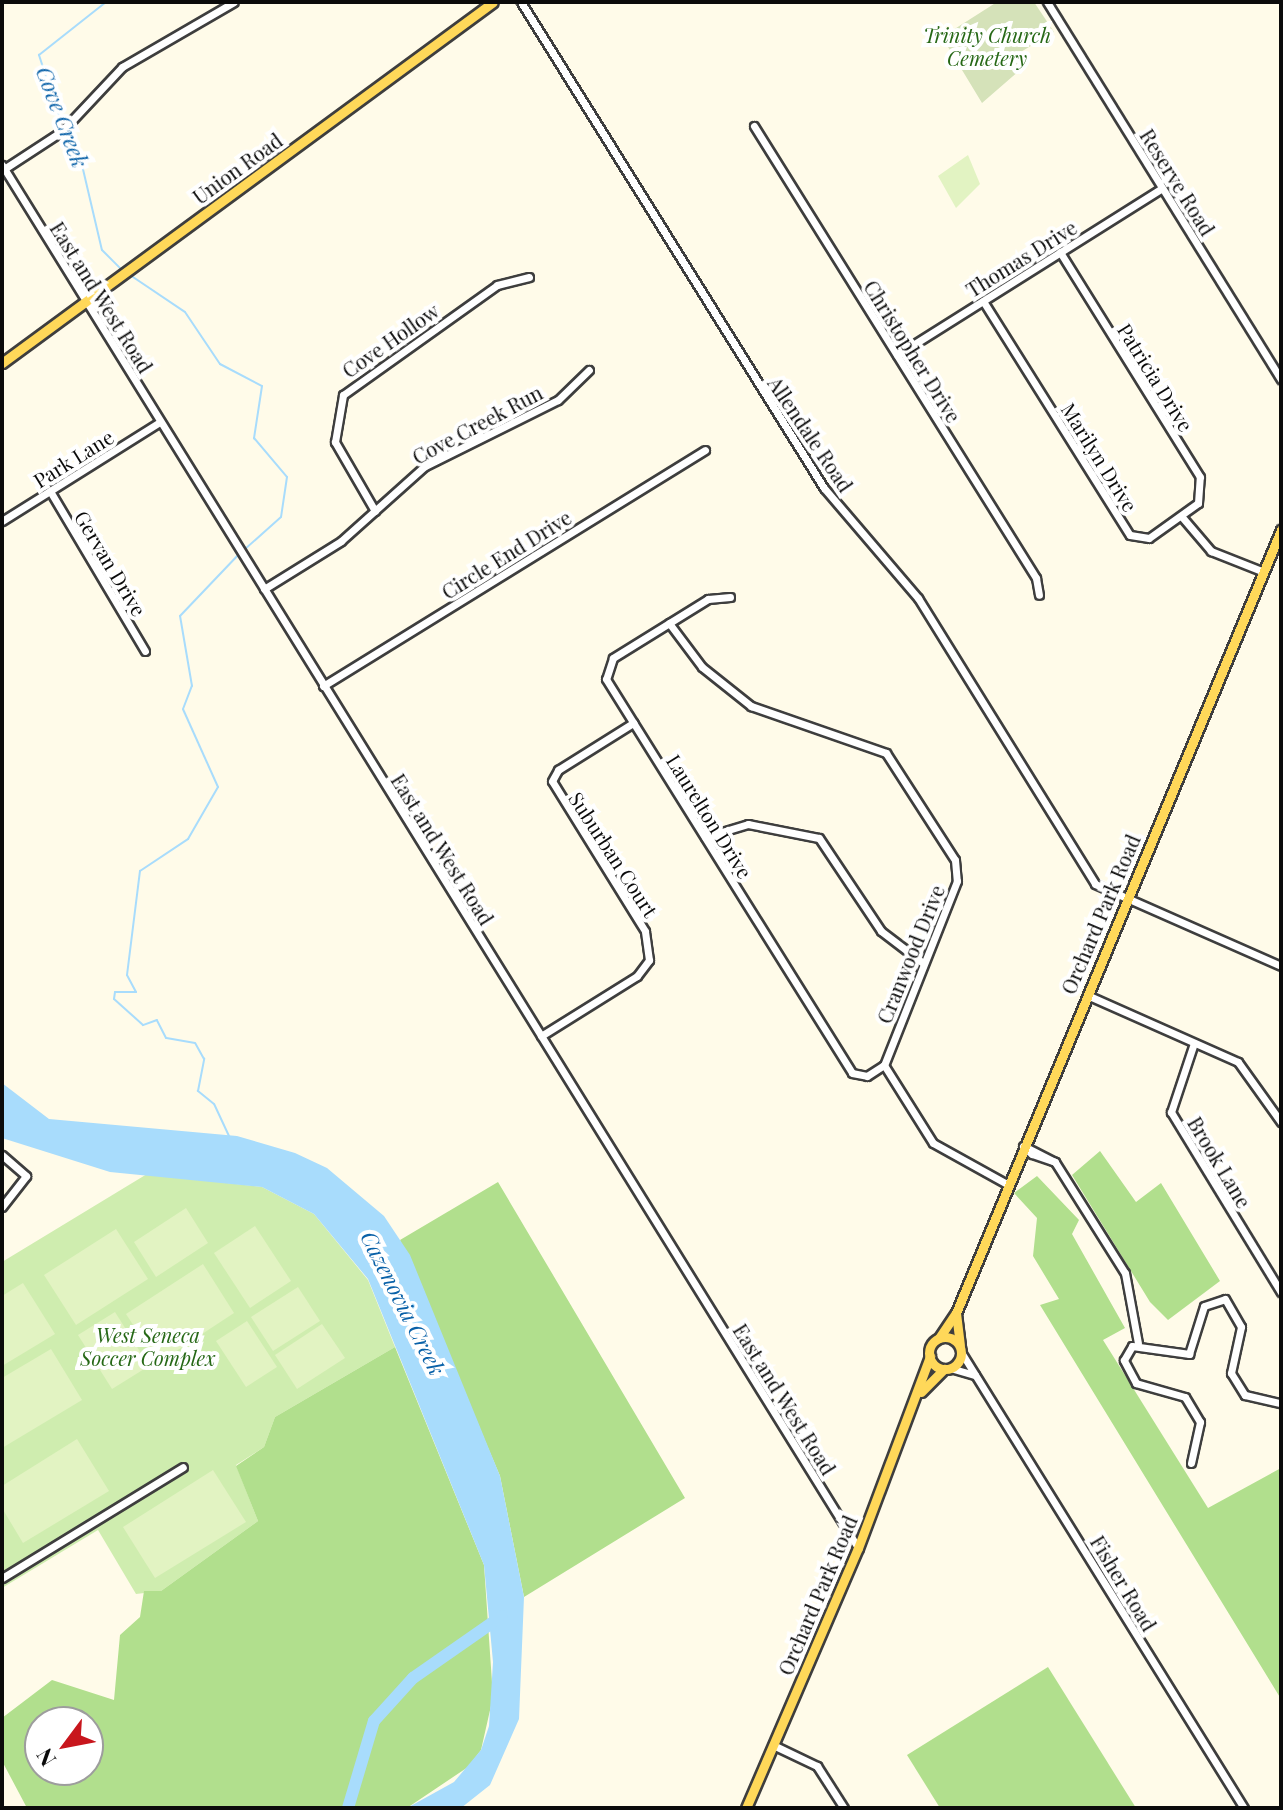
<!DOCTYPE html>
<html>
<head>
<meta charset="utf-8">
<style>
  body { margin:0 }
  #map { position:relative; width:1283px; height:1810px; overflow:hidden; background:#fffbe9; font-family:"Playfair Display",serif }
  div>[style] { position:absolute }
  .green>* { inset:0; background:#cfedaf }
  .forest>* { inset:0; background:#b1df8d }
  .cemetery>* { inset:0; background:#d5e2b9 }
  .pitch>* { inset:0; background:#e2f3c2 }
  .water>* { inset:0; background:#a8dcfc }
  .stream>* { height:2px; margin:-1px; padding:0 1px; transform-origin:1px; border-radius:1px; background:#a8dcfc }
  .river>* { height:12px; margin:-6px; padding:0 6px; transform-origin:6px; border-radius:6px; background:#a8dcfc }
  .roads { filter:drop-shadow(2px 0 #3e3e3e) drop-shadow(-2px 0 #3e3e3e) drop-shadow(0 2px #3e3e3e) drop-shadow(0 -2px #3e3e3e) }
  .minor>* { height:7px; margin:-3.5px; padding:0 3.5px; transform-origin:3.5px; border-radius:3.5px; background:#fff }
  .major>* { height:9px; margin:-4.5px; padding:0 4.5px; transform-origin:4.5px; border-radius:4.5px; background:#ffd859 }
  .major>.ring { margin:-4.5px; padding:0; box-sizing:content-box; background:none; border:9px solid #ffd859; border-radius:50% }
  span { translate:-50% -50%; white-space:nowrap; text-align:center; line-height:1.15; -webkit-text-stroke:8px #fff; paint-order:stroke }
  .park-label { font-size:20px; color:#266816; font-style:italic }
  .street-label { font-size:20px; color:#0b0b0b }
  .water-label { font-size:22px; color:#0961a8; font-style:italic }
  .frame { position:absolute; inset:0; border:4px solid #0b0b0b; pointer-events:none }
  .north { position:absolute; left:24px; top:1706px; width:80px; height:80px; box-sizing:border-box; background:#fff; border:2px solid #9d9d9d; border-radius:50%; rotate:238deg; font-size:22px; font-weight:700; line-height:32px; text-align:center; color:#0b0b0b }
  .north::after { content:''; display:block; margin:auto; width:28px; height:36px; background:#c8161d; clip-path:polygon(50% 0,100% 100%,50% 72%,0 100%) }
</style>
</head>
<body>
<div id="map">
  <div class="green">
    <div style="clip-path:polygon(147px 1174px,262px 1187px,314px 1214px,368px 1280px,395px 1347px,275px 1417px,264px 1447px,236px 1465px,258px 1521px,161px 1591px,136px 1594px,98px 1530px,2px 1588px,2px 1262px)"></div>
  </div>
  <div class="forest">
    <div style="clip-path:polygon(1100px 1151px,1136px 1202px,1161px 1183px,1220px 1281px,1168px 1320px,1150px 1302px,1072px 1175px)"></div>
    <div style="clip-path:polygon(1037px 1176px,1079px 1220px,1072px 1234px,1125px 1328px,1103px 1340px,1208px 1508px,1281px 1468px,1281px 1699px,1040px 1305px,1059px 1299px,1033px 1256px,1037px 1218px,1014px 1193px)"></div>
    <div style="clip-path:polygon(498px 1182px,685px 1498px,524px 1597px,500px 1476px,400px 1240px)"></div>
    <div style="clip-path:polygon(evenodd,395px 1347px,484px 1565px,493px 1697px,481px 1750px,468px 1767px,407px 1808px,27px 1808px,2px 1761px,2px 1718px,52px 1680px,114px 1700px,120px 1635px,140px 1617px,144px 1591px,161px 1591px,258px 1521px,236px 1466px,264px 1447px,275px 1417px,395px 1347px,40px 1722px,88px 1722px,88px 1770px,40px 1770px,40px 1722px)"></div>
    <div style="clip-path:polygon(1048px 1667px,1136px 1808px,940px 1808px,907px 1755px)"></div>
  </div>
  <div class="cemetery">
    <div style="clip-path:polygon(997px 2px,1034px 2px,1054px 32px,1019px 53px,1027px 64px,982px 103px,942px 37px)"></div>
  </div>
  <div class="pitch">
    <div style="clip-path:polygon(968px 155px,980px 184px,956px 208px,938px 176px)"></div>
    <div style="clip-path:polygon(186px 1208px,208px 1243px,156px 1277px,134px 1242px)"></div>
    <div style="clip-path:polygon(255px 1226px,291px 1281px,250px 1308px,214px 1253px)"></div>
    <div style="clip-path:polygon(116px 1229px,148px 1279px,76px 1325px,44px 1275px)"></div>
    <div style="clip-path:polygon(203px 1264px,234px 1313px,158px 1363px,126px 1314px)"></div>
    <div style="clip-path:polygon(23px 1283px,55px 1334px,2px 1366px,2px 1296px)"></div>
    <div style="clip-path:polygon(298px 1287px,320px 1321px,273px 1351px,251px 1317px)"></div>
    <div style="clip-path:polygon(115px 1312px,149px 1366px,112px 1389px,78px 1335px)"></div>
    <div style="clip-path:polygon(247px 1321px,277px 1367px,246px 1387px,216px 1341px)"></div>
    <div style="clip-path:polygon(322px 1324px,345px 1358px,297px 1389px,275px 1355px)"></div>
    <div style="clip-path:polygon(51px 1349px,82px 1400px,2px 1448px,2px 1378px)"></div>
    <div style="clip-path:polygon(77px 1439px,109px 1491px,23px 1543px,2px 1508px,2px 1486px)"></div>
    <div style="clip-path:polygon(213px 1470px,246px 1522px,155px 1578px,123px 1527px)"></div>
  </div>
  <div class="water">
    <div style="clip-path:polygon(2px 1083px,49px 1119px,237px 1136px,295px 1153px,327px 1168px,384px 1216px,410px 1255px,500px 1476px,524px 1597px,519px 1719px,490px 1785px,461px 1808px,407px 1808px,454px 1782px,481px 1750px,489px 1726px,493px 1662px,484px 1565px,368px 1279px,314px 1214px,262px 1187px,110px 1172px,2px 1138px)"></div>
  </div>
  <div class="stream">
    <div style="left:62px;top:125px;width:74px;rotate:-108.2deg"></div>
    <div style="left:39px;top:55px;width:85px;rotate:-38.3deg"></div>
    <div style="left:64px;top:131px;width:38px;rotate:62deg"></div>
    <div style="left:82px;top:165px;width:87px;rotate:76.8deg"></div>
    <div style="left:102px;top:250px;width:27px;rotate:45deg"></div>
    <div style="left:130px;top:275px;width:66px;rotate:33.9deg"></div>
    <div style="left:185px;top:312px;width:63px;rotate:56.1deg"></div>
    <div style="left:220px;top:364px;width:47px;rotate:27.6deg"></div>
    <div style="left:262px;top:386px;width:53px;rotate:98.7deg"></div>
    <div style="left:254px;top:438px;width:51px;rotate:49.8deg"></div>
    <div style="left:287px;top:477px;width:40px;rotate:98.5deg"></div>
    <div style="left:281px;top:517px;width:50px;rotate:138.3deg"></div>
    <div style="left:229px;top:1136px;width:35px;rotate:-115deg"></div>
    <div style="left:214px;top:1104px;width:21px;rotate:-141deg"></div>
    <div style="left:198px;top:1091px;width:33px;rotate:-79deg"></div>
    <div style="left:204px;top:1059px;width:18px;rotate:-119deg"></div>
    <div style="left:195px;top:1043px;width:29px;rotate:-170deg"></div>
    <div style="left:166px;top:1038px;width:20px;rotate:-117deg"></div>
    <div style="left:157px;top:1020px;width:15px;rotate:160deg"></div>
    <div style="left:143px;top:1025px;width:39px;rotate:-138deg"></div>
    <div style="left:114px;top:999px;width:7px;rotate:-82deg"></div>
    <div style="left:115px;top:992px;width:21px"></div>
    <div style="left:136px;top:992px;width:19px;rotate:-118deg"></div>
    <div style="left:127px;top:975px;width:105px;rotate:-82.9deg"></div>
    <div style="left:140px;top:871px;width:58px;rotate:-33.7deg"></div>
    <div style="left:188px;top:839px;width:60px;rotate:-60deg"></div>
    <div style="left:218px;top:787px;width:85px;rotate:-114.2deg"></div>
    <div style="left:183px;top:709px;width:25px;rotate:-69deg"></div>
    <div style="left:192px;top:686px;width:71px;rotate:-99.7deg"></div>
    <div style="left:180px;top:616px;width:86px;rotate:-46.4deg"></div>
  </div>
  <div class="river">
    <div style="left:348px;top:1808px;width:91px;rotate:-73.4deg"></div>
    <div style="left:374px;top:1721px;width:58px;rotate:-47.8deg"></div>
    <div style="left:413px;top:1678px;width:108px;rotate:-34.9deg"></div>
  </div>
  <div class="roads">
    <div class="minor">
      <div style="left:521px;top:2px;width:573px;rotate:58.06deg"></div>
      <div style="left:824px;top:488px;width:145px;rotate:49.5deg"></div>
      <div style="left:918px;top:598px;width:336px;rotate:58.2deg"></div>
      <div style="left:1095px;top:884px;width:203px;rotate:23.8deg"></div>
      <div style="left:1047px;top:2px;width:444px;rotate:58.2deg"></div>
      <div style="left:754px;top:126px;width:533px;rotate:58.04deg"></div>
      <div style="left:1036px;top:578px;width:17px;rotate:80deg"></div>
      <div style="left:2px;top:165px;width:1626px;rotate:58.24deg"></div>
      <div style="left:4px;top:169px;width:69px;rotate:-33.2deg"></div>
      <div style="left:62px;top:131px;width:88px;rotate:-46.8deg"></div>
      <div style="left:122px;top:67px;width:129px;rotate:-30.1deg"></div>
      <div style="left:983px;top:301px;width:276px;rotate:57.9deg"></div>
      <div style="left:1130px;top:535px;width:19px;rotate:9deg"></div>
      <div style="left:1149px;top:538px;width:60px;rotate:-35.5deg"></div>
      <div style="left:1198px;top:503px;width:26px;rotate:-86deg"></div>
      <div style="left:1200px;top:477px;width:265px;rotate:-121.9deg"></div>
      <div style="left:897px;top:355px;width:313px;rotate:-32.2deg"></div>
      <div style="left:50px;top:491px;width:186px;rotate:59.3deg"></div>
      <div style="left:375px;top:511px;width:80px;rotate:-120.1deg"></div>
      <div style="left:335px;top:442px;width:48px;rotate:-80.3deg"></div>
      <div style="left:343px;top:395px;width:189px;rotate:-35.5deg"></div>
      <div style="left:497px;top:285px;width:33px;rotate:-14deg"></div>
      <div style="left:1182px;top:517px;width:45px;rotate:49.5deg"></div>
      <div style="left:1211px;top:551px;width:57px;rotate:21.6deg"></div>
      <div style="left:2px;top:521px;width:186px;rotate:-32.1deg"></div>
      <div style="left:264px;top:589px;width:91px;rotate:-31.9deg"></div>
      <div style="left:341px;top:541px;width:113px;rotate:-41.8deg"></div>
      <div style="left:425px;top:466px;width:148px;rotate:-26.4deg"></div>
      <div style="left:558px;top:400px;width:43px;rotate:-44.1deg"></div>
      <div style="left:730px;top:597px;width:22px;rotate:175deg"></div>
      <div style="left:708px;top:599px;width:112px;rotate:148.2deg"></div>
      <div style="left:613px;top:658px;width:22px;rotate:108deg"></div>
      <div style="left:606px;top:679px;width:464px;rotate:58deg"></div>
      <div style="left:852px;top:1073px;width:15px;rotate:11deg"></div>
      <div style="left:867px;top:1076px;width:20px;rotate:-33deg"></div>
      <div style="left:669px;top:623px;width:55px;rotate:53.1deg"></div>
      <div style="left:702px;top:667px;width:63px;rotate:38.5deg"></div>
      <div style="left:751px;top:706px;width:143px;rotate:19.2deg"></div>
      <div style="left:886px;top:753px;width:127px;rotate:57.2deg"></div>
      <div style="left:955px;top:860px;width:21px;rotate:85deg"></div>
      <div style="left:957px;top:881px;width:198px;rotate:111.6deg"></div>
      <div style="left:323px;top:686px;width:449px;rotate:-31.7deg"></div>
      <div style="left:705px;top:837px;width:45px;rotate:-16.8deg"></div>
      <div style="left:748px;top:824px;width:72px;rotate:11.2deg"></div>
      <div style="left:819px;top:838px;width:112px;rotate:56.3deg"></div>
      <div style="left:881px;top:931px;width:53px;rotate:37.3deg"></div>
      <div style="left:1087px;top:995px;width:165px;rotate:23.9deg"></div>
      <div style="left:1238px;top:1062px;width:74px;rotate:54.4deg"></div>
      <div style="left:541px;top:1036px;width:113px;rotate:-32deg"></div>
      <div style="left:637px;top:976px;width:20px;rotate:-53deg"></div>
      <div style="left:649px;top:960px;width:29px;rotate:-98deg"></div>
      <div style="left:645px;top:931px;width:176px;rotate:-121.8deg"></div>
      <div style="left:552px;top:781px;width:13px;rotate:-61deg"></div>
      <div style="left:558px;top:770px;width:89px;rotate:-32.1deg"></div>
      <div style="left:1194px;top:1043px;width:73px;rotate:108.4deg"></div>
      <div style="left:1171px;top:1112px;width:211px;rotate:58.6deg"></div>
      <div style="left:884px;top:1065px;width:92px;rotate:57.9deg"></div>
      <div style="left:933px;top:1143px;width:85px;rotate:29deg"></div>
      <div style="left:1023px;top:1146px;width:12px;rotate:42deg"></div>
      <div style="left:1032px;top:1154px;width:24px;rotate:19deg"></div>
      <div style="left:1055px;top:1162px;width:29px;rotate:-153deg"></div>
      <div style="left:2px;top:1155px;width:32px;rotate:41deg"></div>
      <div style="left:26px;top:1176px;width:39px;rotate:128deg"></div>
      <div style="left:1055px;top:1162px;width:131px;rotate:57.8deg"></div>
      <div style="left:1125px;top:1273px;width:71px;rotate:79.5deg"></div>
      <div style="left:961px;top:1352px;width:537px;rotate:58.18deg"></div>
      <div style="left:950px;top:1368px;width:26px;rotate:16deg"></div>
      <div style="left:1191px;top:1463px;width:42px;rotate:-77.6deg"></div>
      <div style="left:1200px;top:1422px;width:29px;rotate:-121deg"></div>
      <div style="left:1185px;top:1397px;width:51px;rotate:-164.1deg"></div>
      <div style="left:1136px;top:1383px;width:26px;rotate:-118deg"></div>
      <div style="left:1124px;top:1360px;width:16px;rotate:-60deg"></div>
      <div style="left:1132px;top:1346px;width:58px;rotate:8deg"></div>
      <div style="left:1189px;top:1354px;width:50px;rotate:-72.6deg"></div>
      <div style="left:1204px;top:1306px;width:22px;rotate:-18deg"></div>
      <div style="left:1225px;top:1299px;width:32px;rotate:60deg"></div>
      <div style="left:1241px;top:1327px;width:47px;rotate:102.3deg"></div>
      <div style="left:1231px;top:1373px;width:26px;rotate:58deg"></div>
      <div style="left:1245px;top:1395px;width:37px;rotate:13deg"></div>
      <div style="left:2px;top:1578px;width:212px;rotate:-31.5deg"></div>
      <div style="left:773px;top:1745px;width:49px;rotate:25.5deg"></div>
      <div style="left:817px;top:1766px;width:50px;rotate:57.3deg"></div>
    </div>
    <div class="major">
      <div style="left:2px;top:363px;width:609px;rotate:-36.32deg"></div>
      <div style="left:956px;top:1313px;width:32px;rotate:83deg"></div>
      <div class="ring" style="left:929px;top:1337px;width:23px;height:23px"></div>
      <div style="left:939px;top:1338px;width:30px;rotate:-56deg"></div>
      <div style="left:956px;top:1313px;width:848px;rotate:-67.46deg"></div>
      <div style="left:921px;top:1392px;width:33px;rotate:-45deg"></div>
      <div style="left:746px;top:1808px;width:283px;rotate:-66.7deg"></div>
      <div style="left:858px;top:1548px;width:205px;rotate:-69.4deg"></div>
    </div>
  </div>
  <div class="park-label">
    <span style="left:987px;top:46px">Trinity Church<br>Cemetery</span>
    <span style="left:148px;top:1346px">West Seneca<br>Soccer Complex</span>
  </div>
  <div class="street-label">
    <span style="left:237px;top:168px;rotate:-36deg">Union Road</span>
    <span style="left:1178px;top:182px;rotate:58deg">Reserve Road</span>
    <span style="left:1021px;top:258px;rotate:-32deg">Thomas Drive</span>
    <span style="left:102px;top:297px;rotate:58deg">East and West Road</span>
    <span style="left:390px;top:340px;rotate:-35deg">Cove Hollow</span>
    <span style="left:913px;top:351px;rotate:58deg">Christopher Drive</span>
    <span style="left:1156px;top:377px;rotate:58deg">Patricia Drive</span>
    <span style="left:477px;top:424px;rotate:-28deg">Cove Creek Run</span>
    <span style="left:811px;top:434px;rotate:56deg">Allendale Road</span>
    <span style="left:1100px;top:457px;rotate:58deg">Marilyn Drive</span>
    <span style="left:73px;top:458px;rotate:-32deg">Park Lane</span>
    <span style="left:506px;top:554px;rotate:-32deg">Circle End Drive</span>
    <span style="left:111px;top:563px;rotate:59deg">Gervan Drive</span>
    <span style="left:710px;top:816px;rotate:58deg">Laurelton Drive</span>
    <span style="left:443px;top:849px;rotate:58deg">East and West Road</span>
    <span style="left:614px;top:854px;rotate:57deg">Suburban Court</span>
    <span style="left:1100px;top:914px;rotate:-67deg">Orchard Park Road</span>
    <span style="left:910px;top:954px;rotate:-68deg">Cranwood Drive</span>
    <span style="left:1220px;top:1162px;rotate:59deg">Brook Lane</span>
    <span style="left:785px;top:1399px;rotate:58deg">East and West Road</span>
    <span style="left:1124px;top:1583px;rotate:59deg">Fisher Road</span>
    <span style="left:817px;top:1595px;rotate:-67deg">Orchard Park Road</span>
  </div>
  <div class="water-label">
    <span style="left:62px;top:117px;rotate:69deg">Cove Creek</span>
    <span style="left:403px;top:1303px;rotate:63deg">Cazenovia Creek</span>
  </div>
  <div class="frame"></div>
  <div class="north">N</div>
</div>
</body>
</html>
